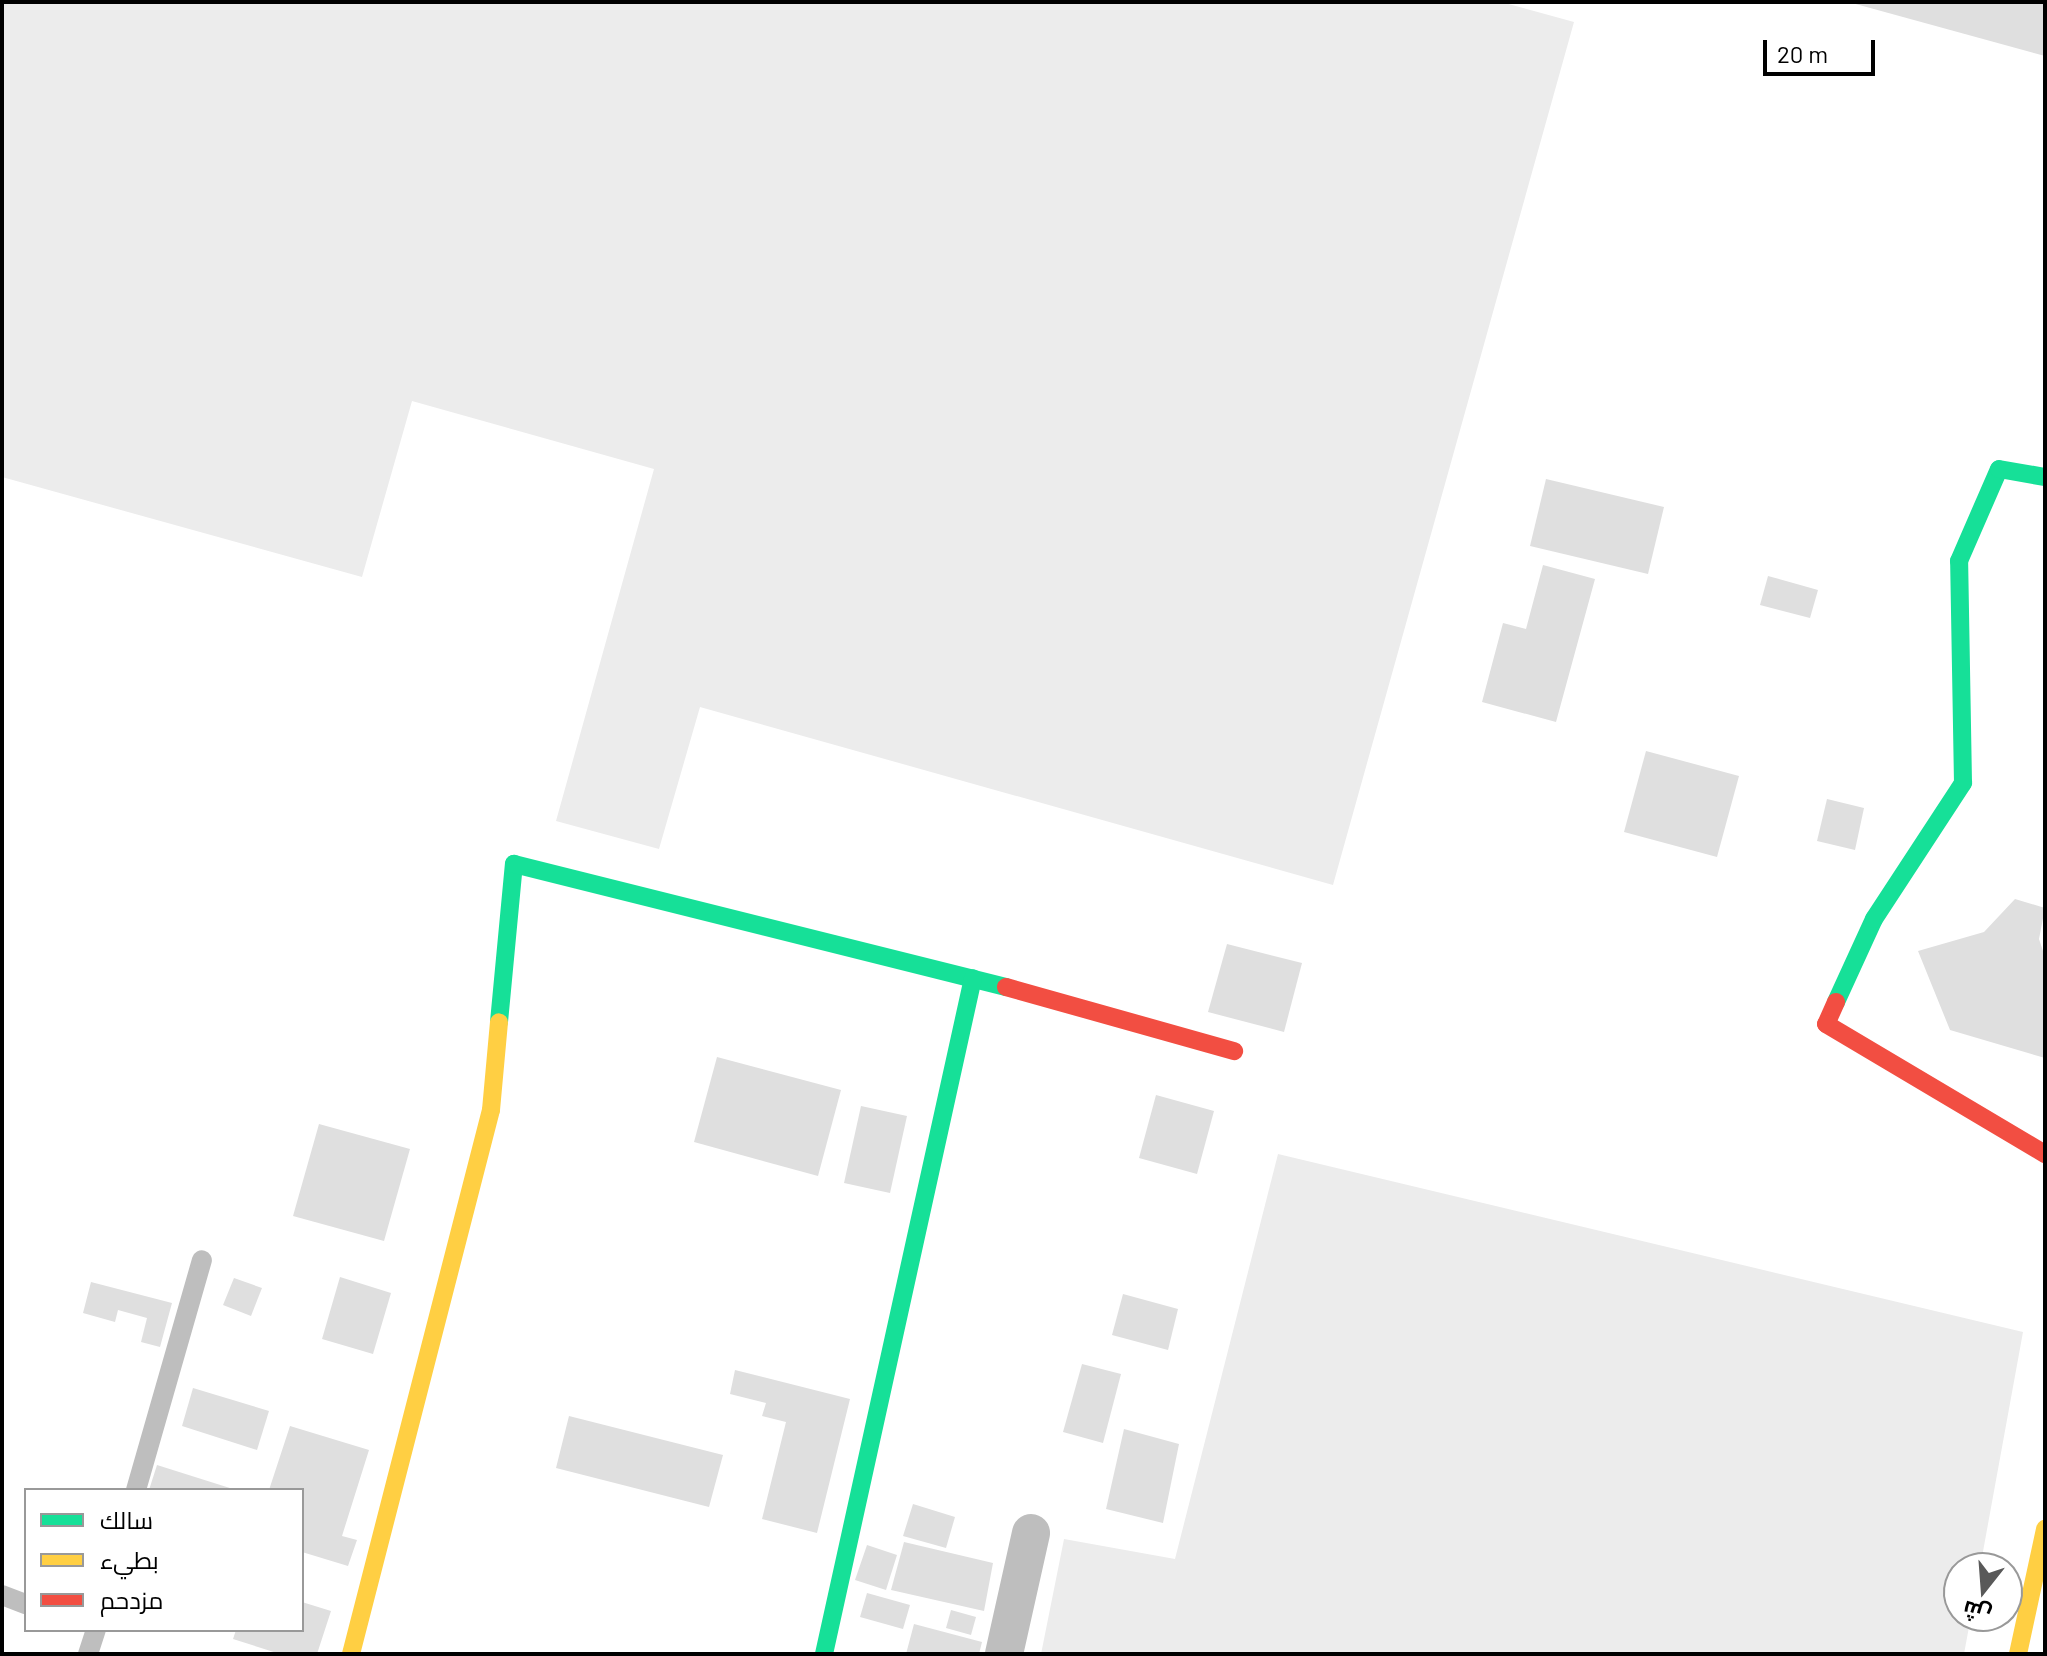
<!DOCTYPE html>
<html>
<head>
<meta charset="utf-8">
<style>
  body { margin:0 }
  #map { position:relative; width:2047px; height:1656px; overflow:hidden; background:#fff; font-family:Barlow,Cairo,sans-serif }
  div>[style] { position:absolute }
  .green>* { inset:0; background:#ececec }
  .building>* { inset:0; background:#dfdfdf }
  .lane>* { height:20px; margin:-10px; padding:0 10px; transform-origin:10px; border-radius:10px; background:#bebebe }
  .street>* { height:38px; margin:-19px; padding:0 19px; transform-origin:19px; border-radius:19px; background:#bebebe }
  .fast>* { height:18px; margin:-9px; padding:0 9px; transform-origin:9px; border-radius:9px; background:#16e098 }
  .slow>* { height:18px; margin:-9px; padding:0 9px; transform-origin:9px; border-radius:9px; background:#ffcf43 }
  .jam>* { height:18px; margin:-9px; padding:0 9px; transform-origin:9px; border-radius:9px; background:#f24e42 }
  span { translate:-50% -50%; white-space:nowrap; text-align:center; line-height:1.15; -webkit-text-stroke:8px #fff; paint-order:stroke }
  .frame { position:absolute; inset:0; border:4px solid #000; pointer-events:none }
  .legend { position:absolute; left:24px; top:1488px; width:280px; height:144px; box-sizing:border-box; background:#fff; border:2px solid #999; margin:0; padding:10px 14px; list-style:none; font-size:24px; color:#000 }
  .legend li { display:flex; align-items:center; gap:16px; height:40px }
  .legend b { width:40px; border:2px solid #999 }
  .north { position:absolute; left:1943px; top:1552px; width:80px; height:80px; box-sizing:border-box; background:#fff; border:2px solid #999; border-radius:50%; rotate:197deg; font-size:22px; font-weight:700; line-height:32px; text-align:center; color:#000 }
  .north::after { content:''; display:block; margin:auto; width:28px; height:36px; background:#595959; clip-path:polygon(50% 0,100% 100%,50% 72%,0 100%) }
  .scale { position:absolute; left:1763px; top:40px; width:112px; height:36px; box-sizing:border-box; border:4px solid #000; border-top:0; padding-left:10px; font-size:24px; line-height:28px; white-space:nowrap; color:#000; -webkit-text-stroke:6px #fff; paint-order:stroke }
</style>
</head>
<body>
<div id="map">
  <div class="green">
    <div style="clip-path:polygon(2px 2px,1501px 2px,1574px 22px,1333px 885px,700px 707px,659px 849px,556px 821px,654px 469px,412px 401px,362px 577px,2px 477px)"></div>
    <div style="clip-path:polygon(1278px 1154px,2023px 1332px,1980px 1568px,1959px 1568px,1959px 1616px,1971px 1616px,1964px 1654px,1041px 1654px,1064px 1539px,1175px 1559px)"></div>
  </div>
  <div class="building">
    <div style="clip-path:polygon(1852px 2px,2045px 2px,2045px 56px,1852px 3px)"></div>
    <div style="clip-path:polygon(1546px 479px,1664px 507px,1648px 574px,1530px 546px)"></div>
    <div style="clip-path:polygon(1543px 565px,1595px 579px,1556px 722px,1482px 702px,1503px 623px,1526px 629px)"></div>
    <div style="clip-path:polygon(1768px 576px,1818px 590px,1810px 618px,1760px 605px)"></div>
    <div style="clip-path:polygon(1646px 751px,1739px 776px,1717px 857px,1624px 832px)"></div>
    <div style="clip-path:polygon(1827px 799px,1864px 808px,1855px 850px,1817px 841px)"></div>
    <div style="clip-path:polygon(2015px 899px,2045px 908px,2039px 939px,2045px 957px,2045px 1058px,1950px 1030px,1918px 951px,1984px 932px)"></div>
    <div style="clip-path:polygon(1227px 944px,1302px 963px,1284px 1032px,1208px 1012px)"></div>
    <div style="clip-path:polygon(717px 1057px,841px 1090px,818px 1176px,694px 1142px)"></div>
    <div style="clip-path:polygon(1156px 1095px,1214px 1111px,1197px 1174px,1139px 1158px)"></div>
    <div style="clip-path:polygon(861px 1106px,907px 1116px,890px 1193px,844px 1183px)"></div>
    <div style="clip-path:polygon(319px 1124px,410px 1149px,384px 1241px,293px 1216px)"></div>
    <div style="clip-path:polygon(340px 1277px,391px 1293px,373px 1354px,322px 1339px)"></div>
    <div style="clip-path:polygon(234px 1278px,262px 1288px,251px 1316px,223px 1305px)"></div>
    <div style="clip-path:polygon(91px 1282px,172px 1303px,160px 1347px,141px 1342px,147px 1318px,118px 1310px,115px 1322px,83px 1313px)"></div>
    <div style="clip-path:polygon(1123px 1294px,1178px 1309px,1168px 1350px,1112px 1335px)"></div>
    <div style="clip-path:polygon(1082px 1364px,1121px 1374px,1103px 1443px,1063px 1432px)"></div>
    <div style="clip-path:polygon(735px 1370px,850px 1399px,817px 1533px,762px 1519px,786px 1422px,762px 1416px,766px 1403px,730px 1394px)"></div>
    <div style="clip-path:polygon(193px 1388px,269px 1411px,257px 1450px,182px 1426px)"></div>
    <div style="clip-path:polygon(569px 1416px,723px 1455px,709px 1507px,556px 1468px)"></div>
    <div style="clip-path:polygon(290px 1426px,369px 1450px,342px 1536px,357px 1540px,348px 1566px,302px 1552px,302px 1490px,269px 1490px)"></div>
    <div style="clip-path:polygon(1124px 1429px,1179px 1444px,1163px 1523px,1106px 1509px)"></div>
    <div style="clip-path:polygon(157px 1465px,233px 1489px,233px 1490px,149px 1490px)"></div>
    <div style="clip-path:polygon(913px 1504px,955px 1517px,946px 1548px,903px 1536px)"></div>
    <div style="clip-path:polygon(904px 1542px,993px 1563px,984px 1611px,891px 1590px)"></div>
    <div style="clip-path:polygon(867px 1545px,897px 1555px,886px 1590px,855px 1580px)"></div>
    <div style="clip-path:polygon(867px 1593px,910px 1605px,903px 1629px,860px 1617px)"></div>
    <div style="clip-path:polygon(302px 1602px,331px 1611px,317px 1654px,280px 1654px,233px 1639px,236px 1630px,302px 1630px)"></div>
    <div style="clip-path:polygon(951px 1610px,976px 1617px,971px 1635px,946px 1628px)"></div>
    <div style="clip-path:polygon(914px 1624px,982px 1642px,979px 1654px,906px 1654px)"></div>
  </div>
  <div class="lane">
    <div style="left:136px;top:1490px;width:239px;rotate:-74deg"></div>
    <div style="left:2px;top:1595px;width:26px;rotate:21deg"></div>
    <div style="left:88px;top:1654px;width:25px;rotate:-72deg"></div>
  </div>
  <div class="street">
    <div style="left:1004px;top:1654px;width:124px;rotate:-77.4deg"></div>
  </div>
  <div class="fast">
    <div style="left:1836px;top:1002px;width:91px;rotate:-65.4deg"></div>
    <div style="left:1874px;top:919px;width:163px;rotate:-56.8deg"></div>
    <div style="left:1963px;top:783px;width:222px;rotate:-91deg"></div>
    <div style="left:1959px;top:561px;width:100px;rotate:-66.5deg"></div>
    <div style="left:1999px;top:469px;width:47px;rotate:9.9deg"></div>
    <div style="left:499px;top:1022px;width:159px;rotate:-84.6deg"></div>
    <div style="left:514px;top:864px;width:507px;rotate:14.04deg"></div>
    <div style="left:824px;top:1654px;width:692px;rotate:-77.57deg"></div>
  </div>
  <div class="slow">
    <div style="left:351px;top:1654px;width:562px;rotate:-75.57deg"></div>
    <div style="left:491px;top:1110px;width:88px;rotate:-84.8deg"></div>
    <div style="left:2018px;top:1654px;width:128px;rotate:-77.8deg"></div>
  </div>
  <div class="jam">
    <div style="left:1006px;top:987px;width:237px;rotate:15.7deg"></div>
    <div style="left:1836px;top:1002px;width:24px;rotate:114deg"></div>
    <div style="left:1826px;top:1024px;width:255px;rotate:30.7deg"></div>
  </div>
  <div class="frame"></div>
  <ul class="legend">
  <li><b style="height:10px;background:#16e098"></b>سالك</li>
  <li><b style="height:10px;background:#ffcf43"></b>بطيء</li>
  <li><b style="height:10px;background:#f24e42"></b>مزدحم</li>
  </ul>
  <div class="north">ش</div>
  <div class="scale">20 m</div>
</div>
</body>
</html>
